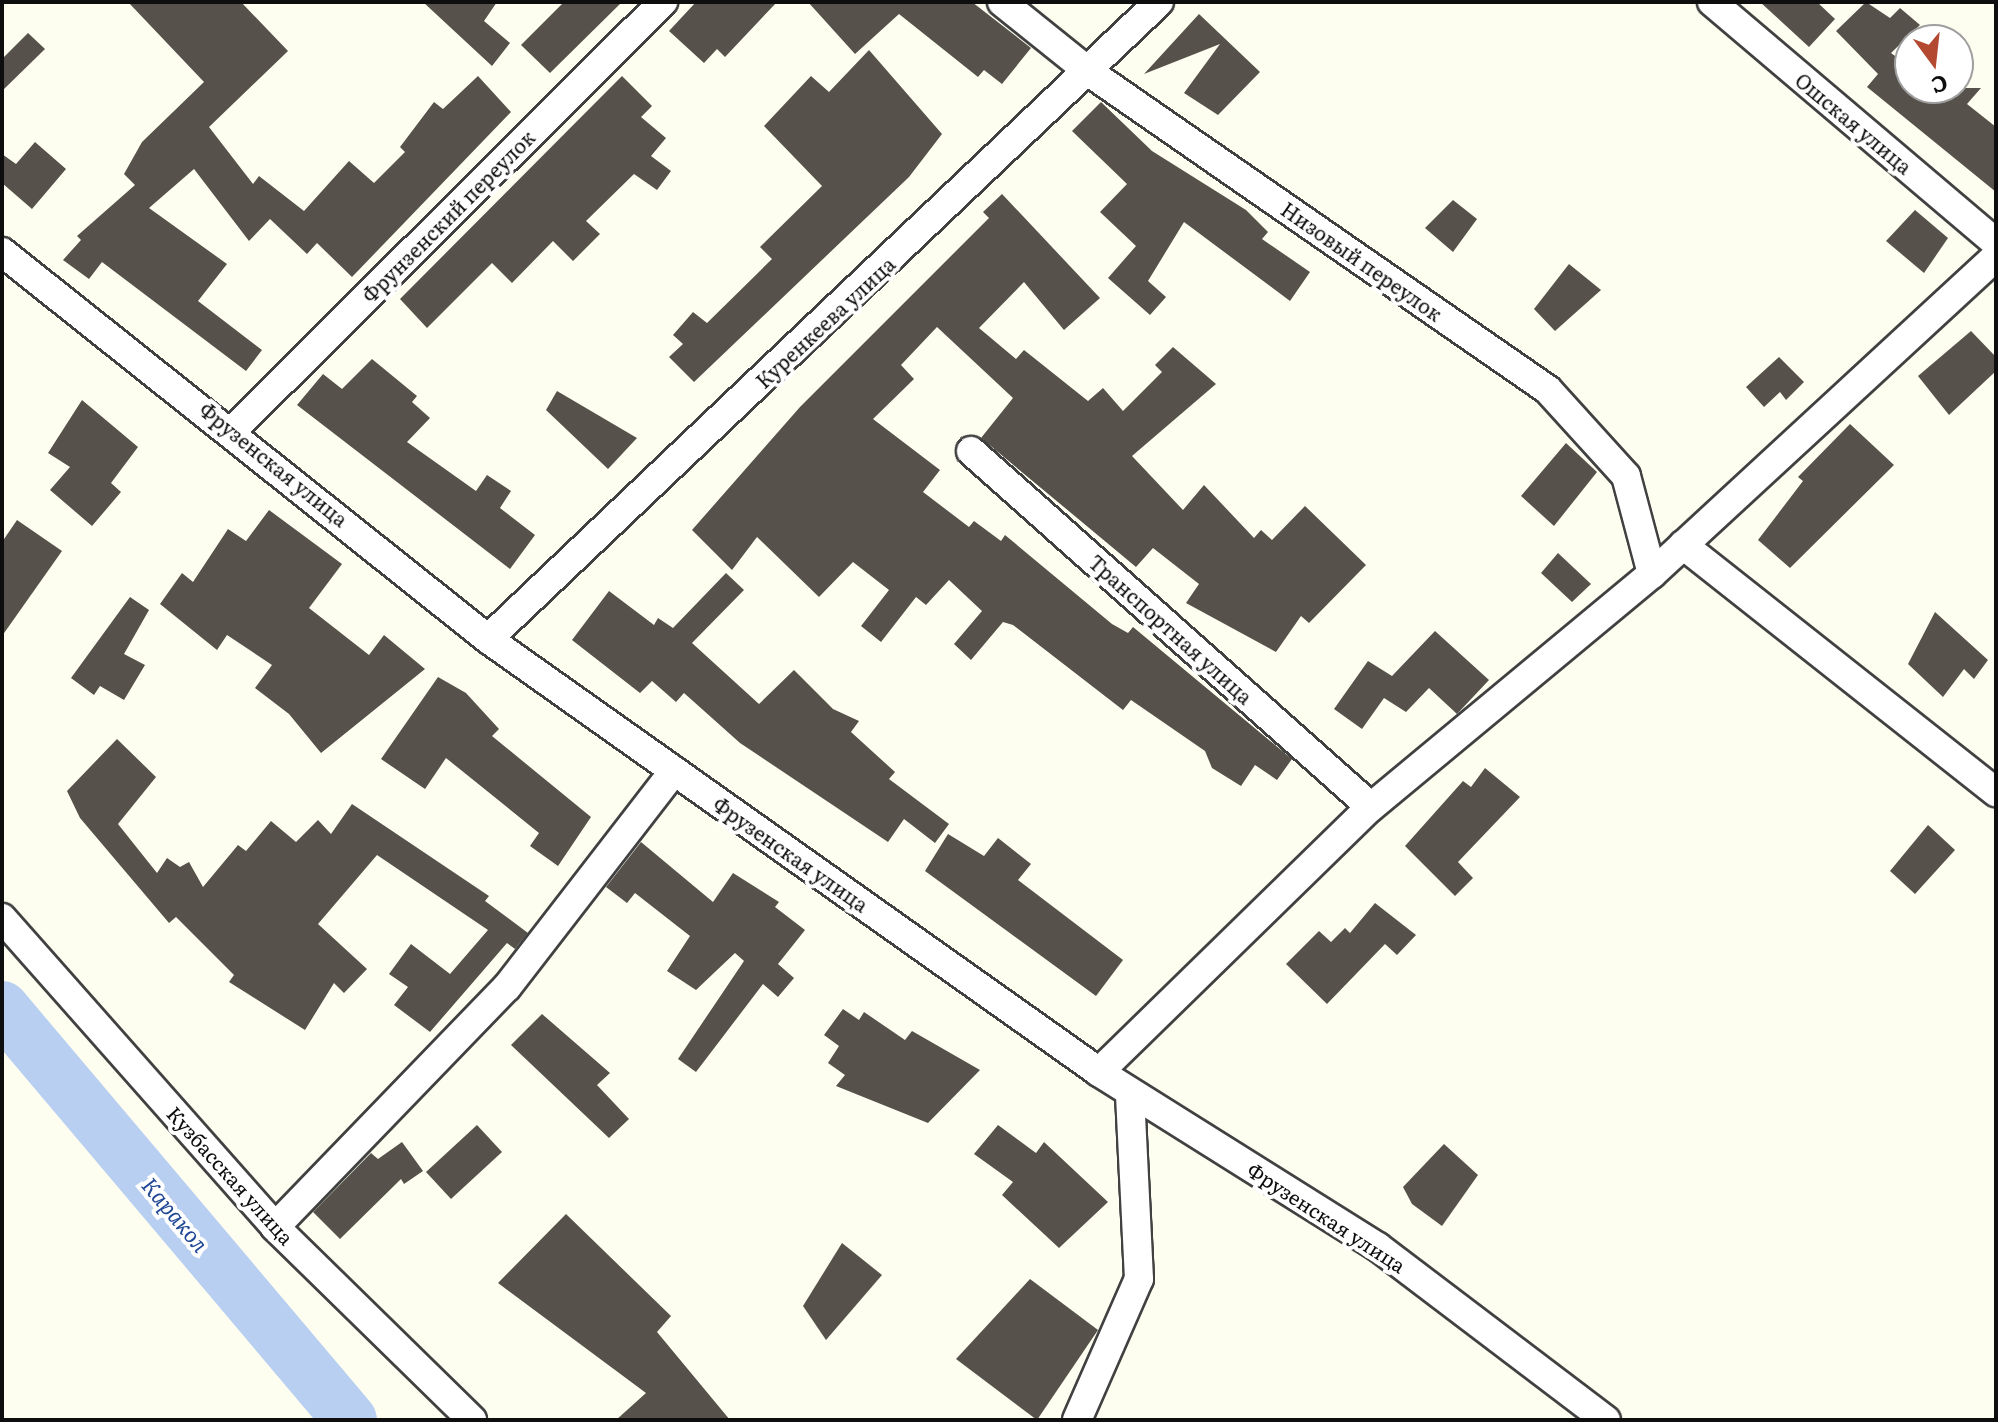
<!DOCTYPE html>
<html>
<head>
<meta charset="utf-8">
<style>
  body { margin:0 }
  #map { position:relative; width:1998px; height:1422px; overflow:hidden; background:#fdfef0; font-family:Literata,serif }
  div>[style] { position:absolute }
  .river>* { height:54px; margin:-27px; padding:0 27px; transform-origin:27px; border-radius:27px; background:#b9cff1 }
  .building>* { inset:0; background:#56524b }
  .roads { filter:drop-shadow(2px 0 #414141) drop-shadow(-2px 0 #414141) drop-shadow(0 2px #414141) drop-shadow(0 -2px #414141) }
  .minor>* { height:28px; margin:-14px; padding:0 14px; transform-origin:14px; border-radius:14px; background:#fff }
  span { translate:-50% -50%; white-space:nowrap; text-align:center; line-height:1.15; -webkit-text-stroke:8px #fff; paint-order:stroke }
  .street-label { font-size:20px; color:#0e0e0e }
  .water-label { font-size:22px; color:#214896; font-style:italic }
  .frame { position:absolute; inset:0; border:4px solid #0e0e0e; pointer-events:none }
  .north { position:absolute; left:1894px; top:24px; width:80px; height:80px; box-sizing:border-box; background:#fff; border:2px solid #9f9f9f; border-radius:50%; rotate:165deg; font-size:22px; font-weight:700; line-height:32px; text-align:center; color:#0e0e0e }
  .north::after { content:''; display:block; margin:auto; width:28px; height:36px; background:#b34931; clip-path:polygon(50% 0,100% 100%,50% 72%,0 100%) }
</style>
</head>
<body>
<div id="map">
  <div class="river">
    <div style="left:2px;top:1008px;width:539px;rotate:49.81deg"></div>
  </div>
  <div class="building">
    <div style="clip-path:polygon(128px 2px,241px 2px,288px 51px,209px 127px,253px 184px,259px 176px,304px 211px,349px 161px,374px 183px,405px 152px,400px 147px,434px 102px,443px 109px,478px 76px,511px 112px,352px 277px,317px 243px,307px 254px,270px 219px,249px 241px,194px 169px,149px 208px,227px 264px,198px 301px,262px 350px,246px 371px,102px 262px,89px 279px,63px 260px,81px 240px,77px 236px,135px 185px,124px 174px,142px 142px,204px 82px)"></div>
    <div style="clip-path:polygon(423px 2px,497px 2px,484px 21px,510px 43px,492px 66px)"></div>
    <div style="clip-path:polygon(564px 2px,622px 2px,550px 73px,521px 45px)"></div>
    <div style="clip-path:polygon(696px 2px,777px 2px,725px 57px,717px 49px,704px 63px,669px 31px)"></div>
    <div style="clip-path:polygon(808px 2px,972px 2px,1031px 48px,1002px 84px,984px 70px,978px 77px,899px 14px,855px 54px)"></div>
    <div style="clip-path:polygon(1760px 2px,1817px 2px,1835px 19px,1809px 47px)"></div>
    <div style="clip-path:polygon(1866px 2px,1890px 18px,1900px 8px,1920px 25px,1891px 53px,1910px 67px,1910px 88px,1981px 88px,1967px 104px,1996px 127px,1996px 192px,1867px 87px,1878px 74px,1836px 31px)"></div>
    <div style="clip-path:polygon(1199px 14px,1260px 72px,1218px 115px,1184px 93px,1220px 44px,1144px 74px)"></div>
    <div style="clip-path:polygon(28px 33px,45px 49px,2px 91px,2px 59px)"></div>
    <div style="clip-path:polygon(869px 50px,942px 134px,909px 177px,694px 382px,669px 357px,683px 344px,673px 335px,693px 312px,707px 323px,772px 259px,760px 247px,822px 186px,764px 126px,811px 76px,829px 92px)"></div>
    <div style="clip-path:polygon(622px 76px,652px 106px,641px 117px,666px 138px,651px 156px,671px 171px,657px 190px,634px 174px,586px 221px,600px 234px,573px 261px,553px 241px,512px 283px,492px 263px,427px 328px,400px 299px)"></div>
    <div style="clip-path:polygon(1101px 102px,1152px 151px,1246px 210px,1268px 232px,1262px 239px,1310px 272px,1290px 301px,1184px 222px,1148px 281px,1166px 297px,1150px 315px,1108px 278px,1136px 246px,1100px 212px,1127px 184px,1072px 131px)"></div>
    <div style="clip-path:polygon(35px 142px,66px 169px,32px 209px,2px 183px,2px 154px,16px 164px)"></div>
    <div style="clip-path:polygon(1002px 194px,1100px 298px,1064px 330px,1024px 282px,979px 328px,1016px 359px,1024px 350px,1088px 401px,1103px 388px,1123px 411px,1162px 372px,1155px 365px,1173px 347px,1216px 384px,1132px 456px,1183px 510px,1204px 485px,1254px 538px,1261px 530px,1272px 540px,1305px 506px,1366px 565px,1309px 623px,1301px 616px,1276px 652px,1186px 603px,1199px 584px,1153px 548px,1136px 567px,981px 438px,1013px 398px,937px 327px,901px 365px,914px 379px,873px 419px,940px 470px,923px 492px,969px 527px,974px 521px,1001px 541px,1005px 535px,1112px 624px,1128px 633px,1133px 627px,1292px 759px,1277px 780px,1255px 765px,1241px 786px,1212px 768px,1205px 751px,1131px 700px,1123px 710px,1013px 625px,1003px 622px,971px 660px,954px 644px,982px 611px,949px 580px,926px 605px,916px 597px,881px 642px,861px 626px,889px 590px,853px 562px,819px 597px,757px 537px,732px 570px,692px 530px,800px 407px,989px 218px,983px 212px)"></div>
    <div style="clip-path:polygon(1453px 200px,1477px 219px,1453px 252px,1425px 228px)"></div>
    <div style="clip-path:polygon(1915px 210px,1948px 238px,1924px 273px,1886px 241px)"></div>
    <div style="clip-path:polygon(1569px 264px,1601px 290px,1555px 331px,1534px 309px)"></div>
    <div style="clip-path:polygon(1971px 331px,1996px 357px,1996px 371px,1949px 415px,1918px 376px)"></div>
    <div style="clip-path:polygon(1779px 357px,1804px 382px,1786px 400px,1780px 392px,1764px 407px,1746px 387px)"></div>
    <div style="clip-path:polygon(372px 359px,417px 396px,412px 402px,430px 418px,407px 442px,476px 491px,487px 475px,511px 491px,500px 508px,535px 535px,510px 569px,297px 405px,323px 374px,342px 389px)"></div>
    <div style="clip-path:polygon(557px 391px,637px 438px,608px 469px,546px 410px)"></div>
    <div style="clip-path:polygon(82px 400px,138px 447px,111px 483px,121px 492px,92px 526px,50px 490px,70px 467px,48px 453px)"></div>
    <div style="clip-path:polygon(1850px 424px,1894px 465px,1790px 568px,1758px 540px,1803px 481px,1798px 477px)"></div>
    <div style="clip-path:polygon(1566px 443px,1597px 472px,1554px 526px,1521px 496px)"></div>
    <div style="clip-path:polygon(269px 510px,342px 564px,309px 608px,369px 655px,384px 635px,425px 669px,321px 753px,289px 714px,255px 688px,272px 665px,227px 635px,217px 650px,160px 604px,182px 573px,193px 582px,228px 529px,246px 541px)"></div>
    <div style="clip-path:polygon(17px 520px,62px 551px,2px 636px,2px 542px)"></div>
    <div style="clip-path:polygon(1558px 553px,1591px 584px,1572px 602px,1541px 573px)"></div>
    <div style="clip-path:polygon(726px 573px,744px 590px,692px 643px,759px 704px,794px 670px,833px 709px,859px 721px,851px 732px,895px 772px,889px 779px,949px 824px,935px 843px,904px 819px,888px 842px,740px 743px,684px 693px,676px 702px,652px 681px,640px 693px,572px 640px,609px 591px,654px 625px,658px 618px,673px 628px)"></div>
    <div style="clip-path:polygon(130px 597px,149px 610px,124px 654px,145px 665px,124px 700px,100px 686px,94px 695px,71px 678px)"></div>
    <div style="clip-path:polygon(1935px 612px,1988px 660px,1974px 679px,1964px 669px,1943px 697px,1908px 664px)"></div>
    <div style="clip-path:polygon(1435px 631px,1489px 680px,1457px 714px,1429px 688px,1406px 712px,1384px 698px,1362px 729px,1334px 709px,1368px 661px,1392px 676px)"></div>
    <div style="clip-path:polygon(438px 677px,466px 693px,499px 729px,492px 736px,591px 817px,558px 866px,530px 846px,539px 833px,446px 758px,425px 789px,381px 759px)"></div>
    <div style="clip-path:polygon(117px 739px,156px 777px,118px 824px,157px 873px,167px 858px,180px 867px,189px 862px,203px 887px,238px 845px,246px 851px,271px 821px,296px 842px,318px 820px,331px 834px,352px 804px,489px 896px,485px 901px,528px 933px,515px 949px,507px 943px,430px 1032px,394px 1005px,408px 987px,389px 974px,411px 944px,450px 974px,488px 930px,377px 855px,318px 924px,367px 969px,344px 993px,334px 983px,305px 1030px,229px 982px,234px 975px,176px 917px,169px 923px,80px 818px,67px 791px)"></div>
    <div style="clip-path:polygon(1485px 768px,1520px 797px,1458px 862px,1473px 878px,1455px 896px,1405px 846px,1463px 781px,1471px 787px)"></div>
    <div style="clip-path:polygon(1928px 825px,1955px 850px,1915px 894px,1890px 871px)"></div>
    <div style="clip-path:polygon(948px 834px,984px 856px,998px 838px,1031px 864px,1018px 880px,1123px 960px,1096px 996px,925px 871px)"></div>
    <div style="clip-path:polygon(641px 842px,713px 902px,733px 873px,779px 902px,775px 907px,805px 930px,778px 964px,794px 978px,778px 997px,763px 984px,696px 1072px,678px 1059px,744px 961px,735px 953px,696px 990px,667px 971px,690px 936px,635px 893px,627px 903px,606px 887px)"></div>
    <div style="clip-path:polygon(1375px 903px,1416px 935px,1397px 955px,1385px 944px,1327px 1004px,1286px 964px,1319px 931px,1331px 942px,1345px 928px,1350px 933px)"></div>
    <div style="clip-path:polygon(843px 1009px,859px 1020px,864px 1012px,905px 1040px,912px 1031px,980px 1070px,928px 1123px,836px 1086px,845px 1075px,828px 1063px,839px 1046px,824px 1035px)"></div>
    <div style="clip-path:polygon(542px 1014px,610px 1073px,597px 1085px,629px 1119px,609px 1138px,511px 1045px)"></div>
    <div style="clip-path:polygon(477px 1125px,502px 1152px,451px 1199px,426px 1172px)"></div>
    <div style="clip-path:polygon(998px 1125px,1036px 1153px,1044px 1142px,1108px 1202px,1059px 1248px,1002px 1195px,1013px 1182px,974px 1154px)"></div>
    <div style="clip-path:polygon(402px 1142px,423px 1171px,404px 1184px,401px 1179px,340px 1239px,313px 1212px,371px 1153px,378px 1159px)"></div>
    <div style="clip-path:polygon(1444px 1144px,1478px 1175px,1442px 1226px,1412px 1204px,1403px 1187px)"></div>
    <div style="clip-path:polygon(566px 1214px,671px 1316px,657px 1332px,730px 1420px,616px 1420px,646px 1393px,498px 1283px)"></div>
    <div style="clip-path:polygon(842px 1243px,882px 1275px,826px 1340px,803px 1306px)"></div>
    <div style="clip-path:polygon(1030px 1279px,1098px 1330px,1037px 1420px,956px 1359px)"></div>
  </div>
  <div class="roads">
    <div class="minor">
      <div style="left:1002px;top:2px;width:112px;rotate:38.8deg"></div>
      <div style="left:1089px;top:72px;width:558px;rotate:34.71deg"></div>
      <div style="left:1548px;top:390px;width:116px;rotate:47.8deg"></div>
      <div style="left:1626px;top:476px;width:101px;rotate:75.1deg"></div>
      <div style="left:1712px;top:2px;width:372px;rotate:40.3deg"></div>
      <div style="left:2px;top:252px;width:621px;rotate:38.53deg"></div>
      <div style="left:488px;top:639px;width:749px;rotate:35.32deg"></div>
      <div style="left:1099px;top:1072px;width:329px;rotate:32.1deg"></div>
      <div style="left:1378px;top:1247px;width:286px;rotate:37.2deg"></div>
      <div style="left:233px;top:430px;width:607px;rotate:-44.87deg"></div>
      <div style="left:971px;top:451px;width:535px;rotate:41.67deg"></div>
      <div style="left:1683px;top:545px;width:399px;rotate:38.3deg"></div>
      <div style="left:488px;top:639px;width:925px;rotate:-43.51deg"></div>
      <div style="left:2px;top:918px;width:412px;rotate:48.5deg"></div>
      <div style="left:275px;top:1227px;width:276px;rotate:44.4deg"></div>
      <div style="left:1099px;top:1072px;width:380px;rotate:-44.3deg"></div>
      <div style="left:1371px;top:807px;width:365px;rotate:-39.7deg"></div>
      <div style="left:1652px;top:574px;width:468px;rotate:-42.7deg"></div>
      <div style="left:275px;top:1227px;width:334px;rotate:-46deg"></div>
      <div style="left:507px;top:987px;width:273px;rotate:-52.3deg"></div>
      <div style="left:1077px;top:1420px;width:154px;rotate:-66.3deg"></div>
      <div style="left:1139px;top:1279px;width:186px;rotate:-92.8deg"></div>
    </div>
  </div>
  <div class="street-label">
    <span style="left:1854px;top:123px;rotate:40deg">Ошская улица</span>
    <span style="left:448px;top:216px;rotate:-45deg">Фрунзенский переулок</span>
    <span style="left:1362px;top:261px;rotate:35deg">Низовый переулок</span>
    <span style="left:825px;top:322px;rotate:-43deg">Куренкеева улица</span>
    <span style="left:274px;top:464px;rotate:39deg">Фрузенская улица</span>
    <span style="left:1171px;top:629px;rotate:42deg">Транспортная улица</span>
    <span style="left:791px;top:854px;rotate:35deg">Фрузенская улица</span>
    <span style="left:231px;top:1175px;rotate:48deg">Кузбасская улица</span>
    <span style="left:1327px;top:1217px;rotate:33deg">Фрузенская улица</span>
  </div>
  <div class="water-label">
    <span style="left:176px;top:1214px;rotate:50deg">Каракол</span>
  </div>
  <div class="frame"></div>
  <div class="north">С</div>
</div>
</body>
</html>
